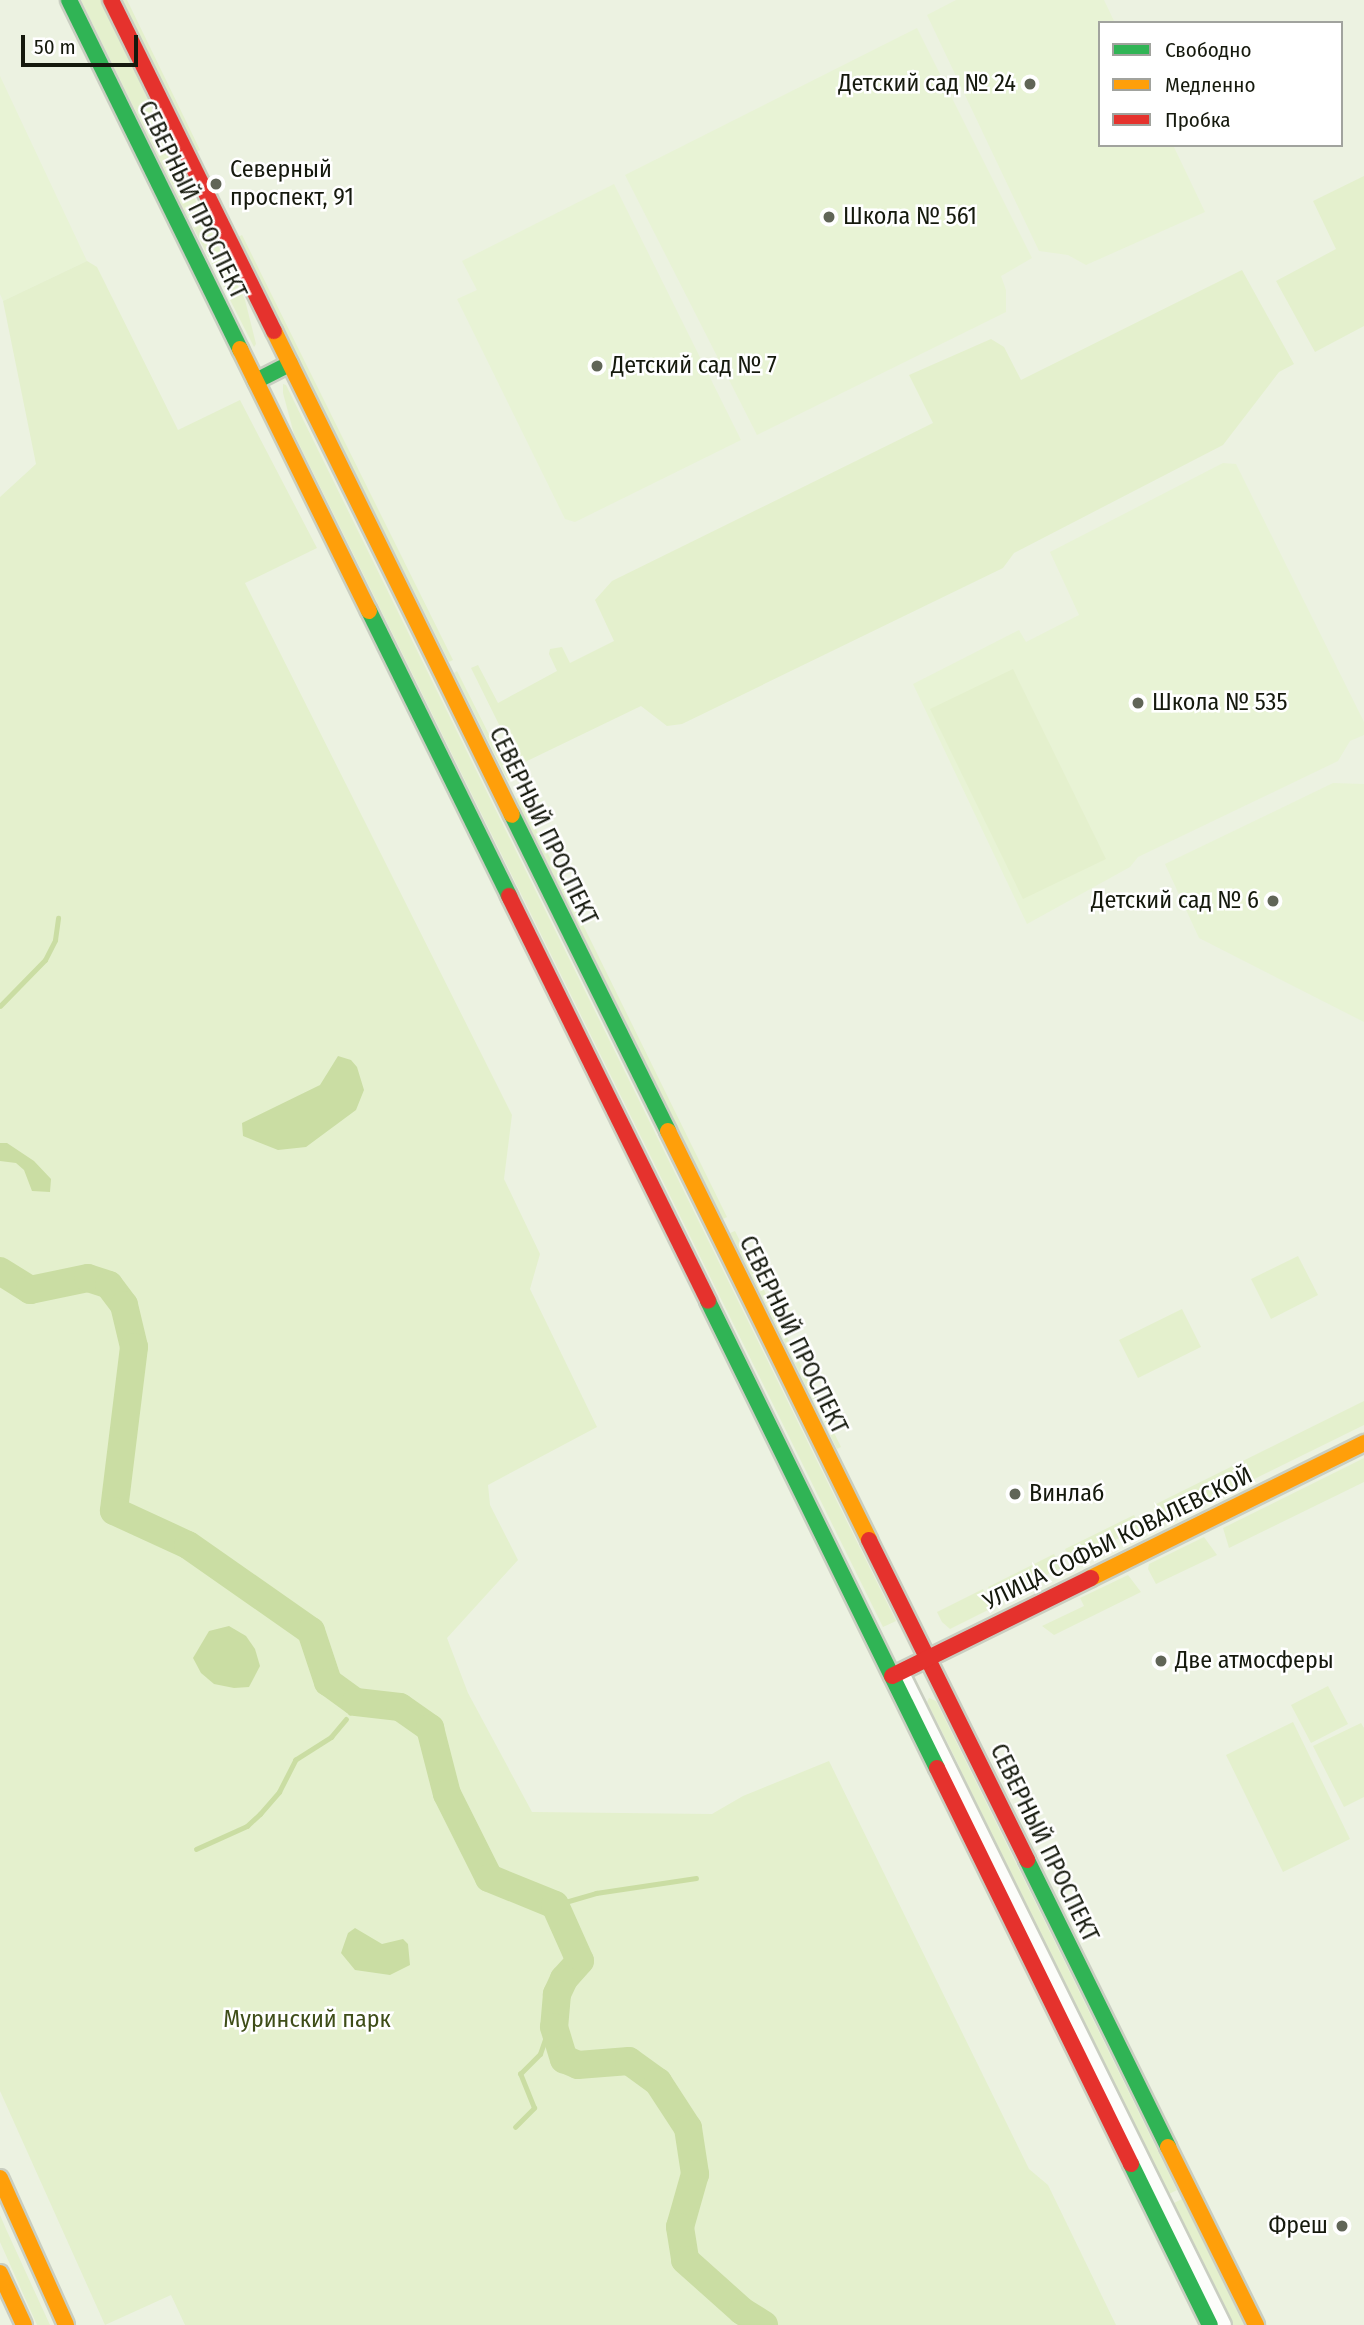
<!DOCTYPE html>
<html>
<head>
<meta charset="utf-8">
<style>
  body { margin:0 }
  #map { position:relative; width:1364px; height:2325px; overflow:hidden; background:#ecf2e1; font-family:"Fira Sans Condensed",sans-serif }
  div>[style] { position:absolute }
  .built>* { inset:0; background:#e8f3d5 }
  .green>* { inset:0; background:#e4f0cd }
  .water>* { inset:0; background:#cadda3 }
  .stream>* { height:4.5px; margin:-2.25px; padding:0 2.25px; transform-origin:2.25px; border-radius:2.25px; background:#cadda3 }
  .river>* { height:28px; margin:-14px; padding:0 14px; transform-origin:14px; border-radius:14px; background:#cadda3 }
  .roads { filter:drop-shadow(2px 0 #c9cec1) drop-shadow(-2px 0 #c9cec1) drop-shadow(0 2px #c9cec1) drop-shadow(0 -2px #c9cec1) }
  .street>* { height:14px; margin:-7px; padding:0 7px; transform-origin:7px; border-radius:7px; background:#fcfdfa }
  .fast>* { height:16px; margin:-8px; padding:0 8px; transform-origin:8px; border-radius:8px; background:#30b455 }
  .slow>* { height:16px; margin:-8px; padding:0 8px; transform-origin:8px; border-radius:8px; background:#ff9f0a }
  .jam>* { height:16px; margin:-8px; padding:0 8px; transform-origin:8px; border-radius:8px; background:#e5322d }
  .dots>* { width:19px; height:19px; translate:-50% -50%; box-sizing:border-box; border:4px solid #fff; border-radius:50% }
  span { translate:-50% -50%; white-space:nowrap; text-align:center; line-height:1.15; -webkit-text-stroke:5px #fff; paint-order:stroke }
  .poi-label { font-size:24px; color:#15190d }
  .right { translate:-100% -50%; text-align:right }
  .left { translate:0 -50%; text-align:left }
  .street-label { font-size:24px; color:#15190d }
  .park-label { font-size:24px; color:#3e4d18 }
  .legend { position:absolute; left:1098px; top:21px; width:245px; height:126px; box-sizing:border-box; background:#fff; border:2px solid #a1a39e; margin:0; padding:9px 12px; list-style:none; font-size:21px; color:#15190d }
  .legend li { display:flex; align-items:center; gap:14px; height:35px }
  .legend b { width:35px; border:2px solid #a1a39e }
  .scale { position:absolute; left:21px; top:35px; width:117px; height:32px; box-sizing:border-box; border:4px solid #15190d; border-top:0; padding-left:9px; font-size:21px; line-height:24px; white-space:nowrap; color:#15190d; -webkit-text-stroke:5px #fff; paint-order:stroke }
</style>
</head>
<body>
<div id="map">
  <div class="built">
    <div style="clip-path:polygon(956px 0,1104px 0,1115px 23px,1100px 23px,1100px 145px,1173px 145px,1205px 212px,1086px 265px,1068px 255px,1039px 251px,927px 15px)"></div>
    <div style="clip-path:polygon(917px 28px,1032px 258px,1001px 276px,1006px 290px,1006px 312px,757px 435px,625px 175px)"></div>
    <div style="clip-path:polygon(0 76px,87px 261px,3px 301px,0 294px)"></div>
    <div style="clip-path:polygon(614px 184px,741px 440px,575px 522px,565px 519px,457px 299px,477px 290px,462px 261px)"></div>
    <div style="clip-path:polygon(1223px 463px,1236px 464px,1364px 722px,1364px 735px,1350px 741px,1338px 761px,1138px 857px,1130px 867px,1027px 924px,913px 684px,1019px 630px,1026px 642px,1079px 615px,1050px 552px)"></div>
    <div style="clip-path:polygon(1333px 783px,1364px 784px,1364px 1022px,1199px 938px,1165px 864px)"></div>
  </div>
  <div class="green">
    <div style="clip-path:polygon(81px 0,101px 0,201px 212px,188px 218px)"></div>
    <div style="clip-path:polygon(122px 0,127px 0,200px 150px,196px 152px)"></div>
    <div style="clip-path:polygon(1364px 176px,1364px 326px,1315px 352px,1276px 281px,1336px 249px,1313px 201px)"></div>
    <div style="clip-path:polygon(206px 221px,245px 300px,256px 344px,254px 347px,193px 227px)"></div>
    <div style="clip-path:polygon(242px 235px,453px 660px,449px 662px,238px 237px)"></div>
    <div style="clip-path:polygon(87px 261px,97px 267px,178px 430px,240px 400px,317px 548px,245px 583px,512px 1115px,504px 1179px,540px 1254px,530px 1289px,597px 1427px,488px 1485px,490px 1505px,518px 1560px,447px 1638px,468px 1693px,532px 1812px,712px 1814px,743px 1796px,829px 1761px,1029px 2169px,1048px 2185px,1116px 2325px,185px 2325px,171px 2295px,105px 2325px,0 2091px,0 497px,36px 464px,3px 301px)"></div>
    <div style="clip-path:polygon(1242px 270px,1294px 364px,1279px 372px,1223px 445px,1014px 553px,1003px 568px,682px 724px,667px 726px,641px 706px,525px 762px,528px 773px,524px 775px,471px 668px,478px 665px,498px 703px,557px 671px,549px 654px,550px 649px,562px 647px,570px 663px,614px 641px,595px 600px,612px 581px,933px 423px,909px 375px,991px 339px,1004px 347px,1021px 380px)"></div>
    <div style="clip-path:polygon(283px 384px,286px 385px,896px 1621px,883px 1627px,294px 434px,283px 393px)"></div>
    <div style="clip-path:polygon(1013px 669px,1106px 859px,1023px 899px,930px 709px)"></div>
    <div style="clip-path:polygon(457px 671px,512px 780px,508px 781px,454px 673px)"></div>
    <div style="clip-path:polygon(520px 797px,727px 1217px,723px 1219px,516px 799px)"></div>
    <div style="clip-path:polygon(735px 1231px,841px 1447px,837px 1449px,730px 1233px)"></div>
    <div style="clip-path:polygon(1298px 1256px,1318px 1295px,1271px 1319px,1251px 1279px)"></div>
    <div style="clip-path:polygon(1182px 1309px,1201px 1347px,1138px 1378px,1119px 1340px)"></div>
    <div style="clip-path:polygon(1364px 1401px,1364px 1425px,1163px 1524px,1154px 1505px)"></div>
    <div style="clip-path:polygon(1364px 1458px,1364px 1482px,1229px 1548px,1223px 1528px)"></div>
    <div style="clip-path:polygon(1134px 1515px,1141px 1527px,1095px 1550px,1092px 1545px,1077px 1553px,1079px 1558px,1071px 1561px,1065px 1549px)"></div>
    <div style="clip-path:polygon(1204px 1537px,1217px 1555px,1156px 1584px,1148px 1569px,1149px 1564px)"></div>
    <div style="clip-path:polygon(1054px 1554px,1061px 1568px,995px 1600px,988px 1587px)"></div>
    <div style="clip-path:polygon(1128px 1575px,1141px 1592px,1054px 1635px,1042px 1626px,1084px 1606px,1080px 1598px)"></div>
    <div style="clip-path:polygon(983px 1589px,992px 1608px,950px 1629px,942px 1622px,937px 1612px)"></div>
    <div style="clip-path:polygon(1328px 1686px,1348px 1724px,1311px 1743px,1291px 1705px)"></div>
    <div style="clip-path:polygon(929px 1698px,936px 1701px,1177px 2190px,1165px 2196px,976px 1814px,958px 1764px,927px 1702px)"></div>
    <div style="clip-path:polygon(1293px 1722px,1350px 1839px,1283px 1872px,1226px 1755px)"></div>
    <div style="clip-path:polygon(1361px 1723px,1364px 1728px,1364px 1797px,1344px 1807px,1313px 1746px)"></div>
    <div style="clip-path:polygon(1182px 2199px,1244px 2325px,1229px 2325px,1170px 2205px)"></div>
    <div style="clip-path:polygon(0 2215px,6px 2229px,50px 2325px,37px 2325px,0 2242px)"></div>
  </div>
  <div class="water">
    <div style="clip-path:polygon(338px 1056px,351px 1060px,357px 1067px,364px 1090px,356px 1110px,306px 1147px,278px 1150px,243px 1136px,242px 1123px,320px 1085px)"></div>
    <div style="clip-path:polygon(0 1143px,7px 1143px,34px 1161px,51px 1179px,50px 1192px,32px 1191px,24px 1170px,16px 1163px,0 1161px)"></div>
    <div style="clip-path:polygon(229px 1626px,246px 1636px,255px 1649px,260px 1666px,249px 1687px,234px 1688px,214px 1684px,201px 1673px,193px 1658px,209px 1631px)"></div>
    <div style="clip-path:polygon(355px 1928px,382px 1944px,403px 1939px,408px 1944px,410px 1965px,390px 1975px,355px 1970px,341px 1953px,348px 1933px)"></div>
  </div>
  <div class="stream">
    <div style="left:0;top:1006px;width:64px;rotate:-45.6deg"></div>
    <div style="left:45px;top:960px;width:22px;rotate:-63deg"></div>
    <div style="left:55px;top:940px;width:22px;rotate:-82deg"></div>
    <div style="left:350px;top:1713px;width:13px;rotate:-61deg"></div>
    <div style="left:196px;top:1849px;width:56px;rotate:-24.3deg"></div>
    <div style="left:247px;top:1826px;width:18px;rotate:-43deg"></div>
    <div style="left:260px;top:1814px;width:29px;rotate:-49deg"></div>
    <div style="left:279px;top:1792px;width:36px;rotate:-63deg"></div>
    <div style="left:295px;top:1760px;width:43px;rotate:-32.6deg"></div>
    <div style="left:331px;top:1737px;width:23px;rotate:-50deg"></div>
    <div style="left:555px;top:1905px;width:43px;rotate:-16.3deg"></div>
    <div style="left:596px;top:1893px;width:101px;rotate:-8.5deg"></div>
    <div style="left:515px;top:2127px;width:27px;rotate:-45deg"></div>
    <div style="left:534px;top:2108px;width:37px;rotate:-112deg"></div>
    <div style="left:520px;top:2074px;width:28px;rotate:-45deg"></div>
    <div style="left:540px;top:2054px;width:24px;rotate:-71deg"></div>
    <div style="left:548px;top:2031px;width:7px;rotate:-34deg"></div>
  </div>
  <div class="river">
    <div style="left:0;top:1271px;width:36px;rotate:32deg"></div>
    <div style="left:30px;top:1290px;width:59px;rotate:-11.7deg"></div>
    <div style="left:88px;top:1278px;width:22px;rotate:18deg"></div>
    <div style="left:109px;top:1285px;width:25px;rotate:53deg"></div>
    <div style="left:124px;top:1305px;width:43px;rotate:76.6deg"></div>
    <div style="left:134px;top:1347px;width:165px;rotate:97deg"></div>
    <div style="left:114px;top:1511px;width:81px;rotate:24.7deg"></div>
    <div style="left:188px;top:1545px;width:150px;rotate:35deg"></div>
    <div style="left:311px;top:1631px;width:54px;rotate:71.6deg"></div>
    <div style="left:328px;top:1682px;width:34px;rotate:36deg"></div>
    <div style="left:356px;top:1702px;width:44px;rotate:6.5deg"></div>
    <div style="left:400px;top:1707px;width:37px;rotate:35deg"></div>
    <div style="left:430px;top:1728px;width:68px;rotate:75.6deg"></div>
    <div style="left:447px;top:1794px;width:94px;rotate:63.4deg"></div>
    <div style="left:489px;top:1878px;width:71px;rotate:22.2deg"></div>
    <div style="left:555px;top:1905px;width:61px;rotate:65.9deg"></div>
    <div style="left:580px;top:1961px;width:24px;rotate:132deg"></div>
    <div style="left:564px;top:1979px;width:17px;rotate:115deg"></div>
    <div style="left:557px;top:1994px;width:33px;rotate:95deg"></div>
    <div style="left:554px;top:2027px;width:34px;rotate:73deg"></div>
    <div style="left:564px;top:2059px;width:15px;rotate:23deg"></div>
    <div style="left:578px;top:2065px;width:51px;rotate:-4.5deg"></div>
    <div style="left:629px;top:2061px;width:36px;rotate:36deg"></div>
    <div style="left:658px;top:2082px;width:55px;rotate:56.9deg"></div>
    <div style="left:688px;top:2128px;width:47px;rotate:81.3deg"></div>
    <div style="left:695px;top:2174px;width:55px;rotate:105.8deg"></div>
    <div style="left:680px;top:2227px;width:33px;rotate:81deg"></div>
    <div style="left:685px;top:2260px;width:76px;rotate:41.8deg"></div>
    <div style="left:742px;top:2311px;width:26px;rotate:32deg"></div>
  </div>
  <div class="roads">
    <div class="street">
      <div style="left:901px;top:1671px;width:729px;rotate:63.72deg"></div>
    </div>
    <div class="fast">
      <div style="left:69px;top:0;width:389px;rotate:63.9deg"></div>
      <div style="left:256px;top:381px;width:38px;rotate:-27deg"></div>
      <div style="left:369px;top:611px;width:318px;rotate:63.8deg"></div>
      <div style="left:512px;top:815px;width:352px;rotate:63.7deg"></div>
      <div style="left:708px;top:1301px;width:520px;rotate:63.88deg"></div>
      <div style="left:1027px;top:1860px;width:320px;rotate:63.8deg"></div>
      <div style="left:1131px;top:2164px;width:179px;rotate:63.9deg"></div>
    </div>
    <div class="slow">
      <div style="left:274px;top:331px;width:539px;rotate:63.82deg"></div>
      <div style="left:240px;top:349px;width:292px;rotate:63.8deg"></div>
      <div style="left:668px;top:1131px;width:456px;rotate:63.8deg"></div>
      <div style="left:1091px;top:1578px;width:305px;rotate:-26.3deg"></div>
      <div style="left:1168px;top:2147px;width:199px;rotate:63.7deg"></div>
      <div style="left:0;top:2178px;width:161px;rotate:65.8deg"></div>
      <div style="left:0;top:2273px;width:57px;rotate:65.2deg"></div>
    </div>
    <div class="jam">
      <div style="left:111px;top:0;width:369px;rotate:63.8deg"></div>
      <div style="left:509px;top:896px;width:451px;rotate:63.8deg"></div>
      <div style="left:869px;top:1540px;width:357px;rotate:63.7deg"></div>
      <div style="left:892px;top:1676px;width:222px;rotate:-26.2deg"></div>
      <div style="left:937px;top:1768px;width:441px;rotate:63.9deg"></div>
    </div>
  </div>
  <div class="dots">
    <div style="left:1030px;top:84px;background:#606557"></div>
    <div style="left:216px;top:184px;background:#606557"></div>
    <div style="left:829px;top:217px;background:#606557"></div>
    <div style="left:597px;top:366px;background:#606557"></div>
    <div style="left:1138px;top:703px;background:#606557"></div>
    <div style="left:1273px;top:901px;background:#606557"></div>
    <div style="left:1015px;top:1494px;background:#606557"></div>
    <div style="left:1161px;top:1661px;background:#606557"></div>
    <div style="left:1342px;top:2226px;background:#606557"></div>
  </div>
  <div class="poi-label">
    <span class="right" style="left:1016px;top:84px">Детский сад № 24</span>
    <span class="left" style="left:230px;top:184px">Северный<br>проспект, 91</span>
    <span class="left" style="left:843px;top:217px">Школа № 561</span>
    <span class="left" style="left:611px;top:366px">Детский сад № 7</span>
    <span class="left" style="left:1152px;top:703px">Школа № 535</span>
    <span class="right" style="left:1259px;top:901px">Детский сад № 6</span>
    <span class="left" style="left:1029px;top:1494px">Винлаб</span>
    <span class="left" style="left:1175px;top:1661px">Две атмосферы</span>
    <span class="right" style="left:1328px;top:2226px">Фреш</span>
  </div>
  <div class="street-label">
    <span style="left:192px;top:200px;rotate:64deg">СЕВЕРНЫЙ ПРОСПЕКТ</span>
    <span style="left:543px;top:826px;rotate:64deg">СЕВЕРНЫЙ ПРОСПЕКТ</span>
    <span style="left:793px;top:1335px;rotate:64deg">СЕВЕРНЫЙ ПРОСПЕКТ</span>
    <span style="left:1118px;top:1539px;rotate:-26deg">УЛИЦА СОФЬИ КОВАЛЕВСКОЙ</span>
    <span style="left:1044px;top:1843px;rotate:64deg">СЕВЕРНЫЙ ПРОСПЕКТ</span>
  </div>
  <div class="park-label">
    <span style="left:307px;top:2020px">Муринский парк</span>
  </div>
  <ul class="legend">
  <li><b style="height:9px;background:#30b455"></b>Свободно</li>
  <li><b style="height:9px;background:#ff9f0a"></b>Медленно</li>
  <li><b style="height:9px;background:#e5322d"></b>Пробка</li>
  </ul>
  <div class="scale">50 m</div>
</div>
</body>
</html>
